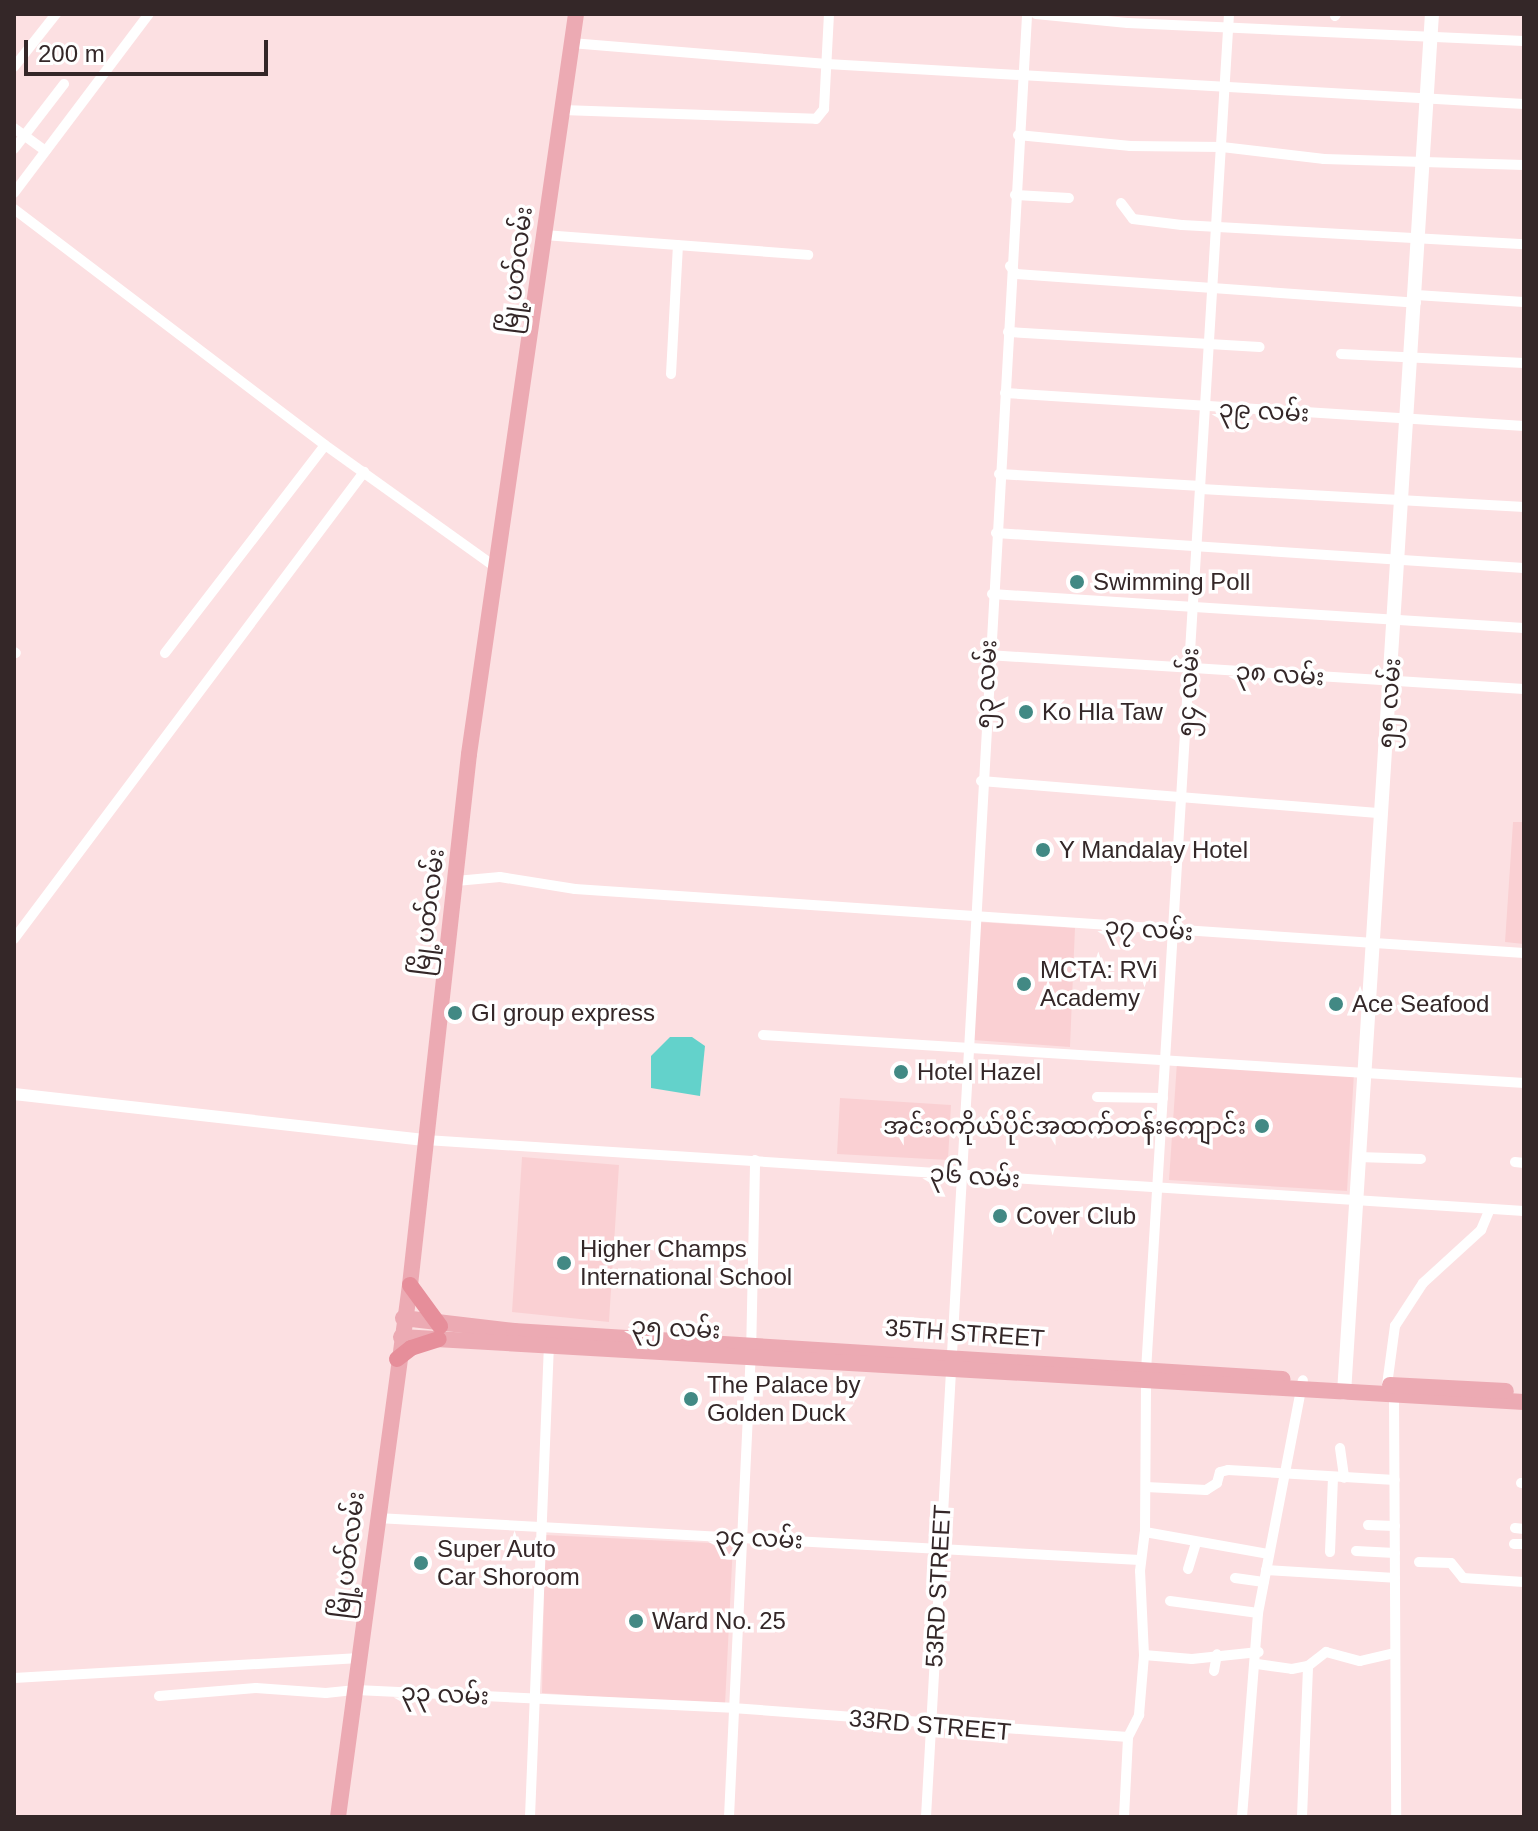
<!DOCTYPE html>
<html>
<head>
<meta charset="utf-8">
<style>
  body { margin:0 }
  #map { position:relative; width:1538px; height:1831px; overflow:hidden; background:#fce0e2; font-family:Arial,"Noto Sans Myanmar",sans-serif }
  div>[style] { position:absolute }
  .built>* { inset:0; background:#fad0d3 }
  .water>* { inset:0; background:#63d2cb }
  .minor>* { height:10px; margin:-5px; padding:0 5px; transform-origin:5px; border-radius:5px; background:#fff }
  .tertiary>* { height:12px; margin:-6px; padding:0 6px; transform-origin:6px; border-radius:6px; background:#fff }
  .secondary>* { height:14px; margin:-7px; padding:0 7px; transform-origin:7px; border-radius:7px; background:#fff }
  .primary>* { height:16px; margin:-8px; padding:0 8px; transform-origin:8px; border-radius:8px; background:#ecaab3 }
  .trunk>* { height:16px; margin:-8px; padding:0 8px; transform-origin:8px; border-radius:8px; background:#e68e9a }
  .dots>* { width:22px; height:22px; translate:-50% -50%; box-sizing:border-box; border:4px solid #fff; border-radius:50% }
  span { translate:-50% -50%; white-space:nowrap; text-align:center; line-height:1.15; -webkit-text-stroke:7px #fff; paint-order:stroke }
  .street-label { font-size:24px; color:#342728 }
  .poi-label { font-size:24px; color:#342728 }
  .left { translate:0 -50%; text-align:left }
  .right { translate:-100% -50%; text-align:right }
  .frame { position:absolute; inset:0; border:16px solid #342728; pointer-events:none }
  .scale { position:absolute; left:24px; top:40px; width:244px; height:36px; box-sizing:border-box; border:4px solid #342728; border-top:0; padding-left:10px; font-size:24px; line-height:28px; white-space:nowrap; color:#342728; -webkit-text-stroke:6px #fff; paint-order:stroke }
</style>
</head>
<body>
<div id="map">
  <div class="built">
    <div style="clip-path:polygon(1513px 822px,1524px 822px,1524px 944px,1505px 942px)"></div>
    <div style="clip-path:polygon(978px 922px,1075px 928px,1070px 1047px,973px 1040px)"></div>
    <div style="clip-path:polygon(1177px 1062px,1354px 1073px,1347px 1191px,1169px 1180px)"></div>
    <div style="clip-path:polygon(840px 1098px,951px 1105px,948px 1160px,837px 1154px)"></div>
    <div style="clip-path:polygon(522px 1157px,619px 1165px,609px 1322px,512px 1312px)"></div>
    <div style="clip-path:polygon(545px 1535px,733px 1544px,725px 1705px,542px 1693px)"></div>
  </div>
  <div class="water">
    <div style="clip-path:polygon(670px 1037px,692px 1037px,705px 1046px,700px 1096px,651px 1088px,651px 1056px)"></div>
  </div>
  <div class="minor">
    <div style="left:1036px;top:14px;width:92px;rotate:5.6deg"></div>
    <div style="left:1128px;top:23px;width:396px;rotate:2.6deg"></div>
    <div style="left:1335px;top:16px;width:2px;rotate:-63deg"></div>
    <div style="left:571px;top:43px;width:257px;rotate:4.7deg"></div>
    <div style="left:827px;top:64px;width:698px;rotate:3.28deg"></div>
    <div style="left:14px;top:67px;width:68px;rotate:-51.6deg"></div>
    <div style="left:562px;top:110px;width:254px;rotate:2deg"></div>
    <div style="left:816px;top:119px;width:13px;rotate:-51deg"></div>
    <div style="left:824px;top:109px;width:95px;rotate:-87deg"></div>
    <div style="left:14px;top:128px;width:39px;rotate:36deg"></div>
    <div style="left:1018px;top:135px;width:113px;rotate:5.6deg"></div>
    <div style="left:1130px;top:146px;width:92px;rotate:0.6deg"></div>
    <div style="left:1222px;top:147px;width:103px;rotate:6.7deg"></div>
    <div style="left:1324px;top:159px;width:200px;rotate:1.7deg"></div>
    <div style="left:14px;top:149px;width:82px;rotate:-52.4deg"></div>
    <div style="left:14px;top:193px;width:224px;rotate:-53deg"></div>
    <div style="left:1015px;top:195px;width:54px;rotate:3.2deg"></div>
    <div style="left:1121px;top:203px;width:20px;rotate:53deg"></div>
    <div style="left:1133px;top:219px;width:49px;rotate:7deg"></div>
    <div style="left:1182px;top:225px;width:343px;rotate:3.2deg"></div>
    <div style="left:14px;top:209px;width:390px;rotate:37.2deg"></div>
    <div style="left:325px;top:445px;width:211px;rotate:35.6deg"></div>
    <div style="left:544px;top:235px;width:265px;rotate:4.3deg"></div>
    <div style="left:1010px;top:266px;width:10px;rotate:53deg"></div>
    <div style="left:1016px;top:274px;width:401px;rotate:4.1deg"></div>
    <div style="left:1416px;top:295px;width:108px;rotate:3.7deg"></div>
    <div style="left:1008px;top:332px;width:252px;rotate:3.4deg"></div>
    <div style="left:1341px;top:354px;width:183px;rotate:2.8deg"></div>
    <div style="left:671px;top:374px;width:129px;rotate:-86.9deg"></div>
    <div style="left:1005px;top:393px;width:520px;rotate:3.64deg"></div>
    <div style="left:999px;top:474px;width:202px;rotate:3.4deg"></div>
    <div style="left:1201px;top:489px;width:324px;rotate:3.2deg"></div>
    <div style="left:996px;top:533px;width:529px;rotate:3.79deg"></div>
    <div style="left:992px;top:594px;width:533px;rotate:3.66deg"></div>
    <div style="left:14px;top:652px;width:2px;rotate:27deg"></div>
    <div style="left:165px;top:653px;width:262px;rotate:-52.4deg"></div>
    <div style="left:988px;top:655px;width:537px;rotate:3.63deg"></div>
    <div style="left:981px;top:781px;width:401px;rotate:4.6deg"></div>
    <div style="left:456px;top:881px;width:44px;rotate:-5.2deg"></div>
    <div style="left:500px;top:877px;width:76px;rotate:9.1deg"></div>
    <div style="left:575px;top:889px;width:951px;rotate:3.86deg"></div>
    <div style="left:14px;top:939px;width:584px;rotate:-53.15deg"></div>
    <div style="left:763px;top:1035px;width:763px;rotate:3.61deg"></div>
    <div style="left:1097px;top:1097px;width:66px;rotate:0.9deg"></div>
    <div style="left:426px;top:1140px;width:1100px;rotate:3.7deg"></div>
    <div style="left:1358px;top:1157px;width:63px;rotate:1.8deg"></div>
    <div style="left:1515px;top:1162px;width:9px;rotate:6deg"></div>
    <div style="left:1387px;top:1385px;width:60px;rotate:-82.3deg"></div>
    <div style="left:1395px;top:1326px;width:51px;rotate:-56.9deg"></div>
    <div style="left:1423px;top:1283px;width:79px;rotate:-42.4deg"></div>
    <div style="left:1481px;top:1230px;width:23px;rotate:-67deg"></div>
    <div style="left:1394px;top:1396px;width:421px;rotate:89.7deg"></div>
    <div style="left:1340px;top:1448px;width:30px;rotate:82deg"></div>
    <div style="left:1521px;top:1483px;width:3px"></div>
    <div style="left:1146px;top:1487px;width:60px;rotate:2.9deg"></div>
    <div style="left:1206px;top:1490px;width:13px;rotate:-32deg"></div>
    <div style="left:1217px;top:1483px;width:11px;rotate:-75deg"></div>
    <div style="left:1220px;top:1472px;width:8px;rotate:-14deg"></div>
    <div style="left:1228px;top:1470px;width:167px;rotate:3.4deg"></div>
    <div style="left:377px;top:1518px;width:764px;rotate:3.15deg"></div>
    <div style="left:1368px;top:1525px;width:27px;rotate:2deg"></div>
    <div style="left:1515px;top:1528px;width:9px;rotate:6deg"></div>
    <div style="left:1145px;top:1532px;width:161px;rotate:-89.6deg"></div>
    <div style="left:1146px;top:1371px;width:1360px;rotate:-86.5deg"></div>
    <div style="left:1514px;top:1544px;width:10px"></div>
    <div style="left:1356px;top:1551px;width:39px;rotate:3deg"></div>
    <div style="left:1330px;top:1552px;width:74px;rotate:-87.7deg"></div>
    <div style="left:1419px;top:1562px;width:32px;rotate:2deg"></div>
    <div style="left:1451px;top:1563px;width:19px;rotate:51deg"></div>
    <div style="left:1463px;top:1578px;width:61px;rotate:3.8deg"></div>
    <div style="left:1188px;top:1569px;width:28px;rotate:-73deg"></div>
    <div style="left:1266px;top:1570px;width:129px;rotate:3.5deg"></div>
    <div style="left:1235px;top:1578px;width:29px;rotate:8deg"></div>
    <div style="left:1170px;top:1601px;width:89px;rotate:7.8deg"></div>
    <div style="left:1144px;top:1655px;width:84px;rotate:-92.7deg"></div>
    <div style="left:1140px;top:1571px;width:39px;rotate:-83deg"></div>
    <div style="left:1145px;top:1532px;width:126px;rotate:10.1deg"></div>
    <div style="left:1257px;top:1664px;width:35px;rotate:8deg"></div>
    <div style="left:1292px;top:1669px;width:16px;rotate:-11deg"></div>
    <div style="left:1308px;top:1666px;width:23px;rotate:-38deg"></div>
    <div style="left:1326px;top:1652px;width:35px;rotate:15deg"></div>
    <div style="left:1360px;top:1661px;width:36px;rotate:-13deg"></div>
    <div style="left:1214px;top:1671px;width:17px;rotate:-80deg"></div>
    <div style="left:14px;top:1678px;width:346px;rotate:-3.3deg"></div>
    <div style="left:159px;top:1696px;width:97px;rotate:-4.7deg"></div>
    <div style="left:256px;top:1688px;width:70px;rotate:4.1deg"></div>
    <div style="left:326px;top:1693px;width:30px;rotate:-6deg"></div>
    <div style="left:356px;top:1690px;width:376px;rotate:2.7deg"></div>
    <div style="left:732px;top:1708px;width:397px;rotate:4.2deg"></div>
    <div style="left:530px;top:1817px;width:470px;rotate:-87.7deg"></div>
    <div style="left:729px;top:1817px;width:462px;rotate:-87.3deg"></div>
    <div style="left:751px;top:1356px;width:196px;rotate:-88.8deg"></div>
    <div style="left:926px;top:1817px;width:1806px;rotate:-86.79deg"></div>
    <div style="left:1124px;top:1817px;width:80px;rotate:-87.1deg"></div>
    <div style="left:1128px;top:1737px;width:25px;rotate:-63deg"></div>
    <div style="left:1139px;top:1715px;width:60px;rotate:-85.2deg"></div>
    <div style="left:1144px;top:1655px;width:48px;rotate:4.8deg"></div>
    <div style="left:1192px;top:1659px;width:67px;rotate:-6deg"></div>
    <div style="left:1242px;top:1817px;width:205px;rotate:-85.5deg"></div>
    <div style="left:1258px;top:1613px;width:237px;rotate:-79.1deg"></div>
    <div style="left:1302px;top:1817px;width:151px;rotate:-87.7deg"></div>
  </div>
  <div class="tertiary">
    <div style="left:14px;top:1094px;width:415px;rotate:6.4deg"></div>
  </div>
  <div class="secondary">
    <div style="left:1344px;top:1393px;width:1382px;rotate:-86.35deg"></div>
  </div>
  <div class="primary">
    <div style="left:403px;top:1318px;width:112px;rotate:6.7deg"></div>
    <div style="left:514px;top:1331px;width:770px;rotate:3.57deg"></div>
    <div style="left:401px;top:1337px;width:1125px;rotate:3.31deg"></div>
    <div style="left:1390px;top:1385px;width:116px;rotate:3deg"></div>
    <div style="left:338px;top:1817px;width:537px;rotate:-82.29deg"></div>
    <div style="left:410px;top:1285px;width:534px;rotate:-83.66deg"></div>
    <div style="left:469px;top:754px;width:748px;rotate:-81.77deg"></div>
  </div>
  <div class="trunk">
    <div style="left:410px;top:1285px;width:51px;rotate:53.8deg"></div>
    <div style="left:397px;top:1359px;width:18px;rotate:-38deg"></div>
    <div style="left:411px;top:1348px;width:29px;rotate:-18deg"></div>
  </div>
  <div class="dots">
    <div style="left:1077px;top:582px;background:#428984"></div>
    <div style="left:1026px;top:712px;background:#428984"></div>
    <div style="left:1043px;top:850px;background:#428984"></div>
    <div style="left:1024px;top:984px;background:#428984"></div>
    <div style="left:1336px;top:1004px;background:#428984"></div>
    <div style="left:455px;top:1013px;background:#428984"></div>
    <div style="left:901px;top:1072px;background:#428984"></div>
    <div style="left:1262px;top:1126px;background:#428984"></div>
    <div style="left:1000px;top:1216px;background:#428984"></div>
    <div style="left:564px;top:1263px;background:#428984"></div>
    <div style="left:691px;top:1399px;background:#428984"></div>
    <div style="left:421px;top:1563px;background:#428984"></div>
    <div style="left:636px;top:1621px;background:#428984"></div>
  </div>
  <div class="street-label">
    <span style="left:516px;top:270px;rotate:-83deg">မြို့ပတ်လမ်း</span>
    <span style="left:1264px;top:411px;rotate:3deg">၃၉ လမ်း</span>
    <span style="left:1280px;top:674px;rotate:4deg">၃၈ လမ်း</span>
    <span style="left:986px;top:684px;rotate:-87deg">၅၃ လမ်း</span>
    <span style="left:1188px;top:692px;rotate:-87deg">၅၄ လမ်း</span>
    <span style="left:1389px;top:703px;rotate:-86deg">၅၅ လမ်း</span>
    <span style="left:428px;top:912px;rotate:-83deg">မြို့ပတ်လမ်း</span>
    <span style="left:1149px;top:929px;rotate:4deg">၃၇ လမ်း</span>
    <span style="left:975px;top:1176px;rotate:4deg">၃၆ လမ်း</span>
    <span style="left:676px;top:1328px;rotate:3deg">၃၅ လမ်း</span>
    <span style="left:965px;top:1333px;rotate:4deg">35TH STREET</span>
    <span style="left:759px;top:1538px;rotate:3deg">၃၄ လမ်း</span>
    <span style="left:348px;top:1555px;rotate:-83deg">မြို့ပတ်လမ်း</span>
    <span style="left:938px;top:1586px;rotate:-87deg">53RD STREET</span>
    <span style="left:445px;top:1694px;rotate:3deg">၃၃ လမ်း</span>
    <span style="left:930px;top:1725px;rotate:5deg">33RD STREET</span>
  </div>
  <div class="poi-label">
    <span class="left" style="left:1093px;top:582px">Swimming Poll</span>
    <span class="left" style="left:1042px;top:712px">Ko Hla Taw</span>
    <span class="left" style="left:1059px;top:850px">Y Mandalay Hotel</span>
    <span class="left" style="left:1040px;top:984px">MCTA: RVi<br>Academy</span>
    <span class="left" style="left:1352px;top:1004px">Ace Seafood</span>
    <span class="left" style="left:471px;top:1013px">GI group express</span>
    <span class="left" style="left:917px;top:1072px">Hotel Hazel</span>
    <span class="right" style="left:1246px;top:1126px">အင်းဝကိုယ်ပိုင်အထက်တန်းကျောင်း</span>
    <span class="left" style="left:1016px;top:1216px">Cover Club</span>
    <span class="left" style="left:580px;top:1263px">Higher Champs<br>International School</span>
    <span class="left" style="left:707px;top:1399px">The Palace by<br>Golden Duck</span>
    <span class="left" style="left:437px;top:1563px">Super Auto<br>Car Shoroom</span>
    <span class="left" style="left:652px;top:1621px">Ward No. 25</span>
  </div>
  <div class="frame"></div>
  <div class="scale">200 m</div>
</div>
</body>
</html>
